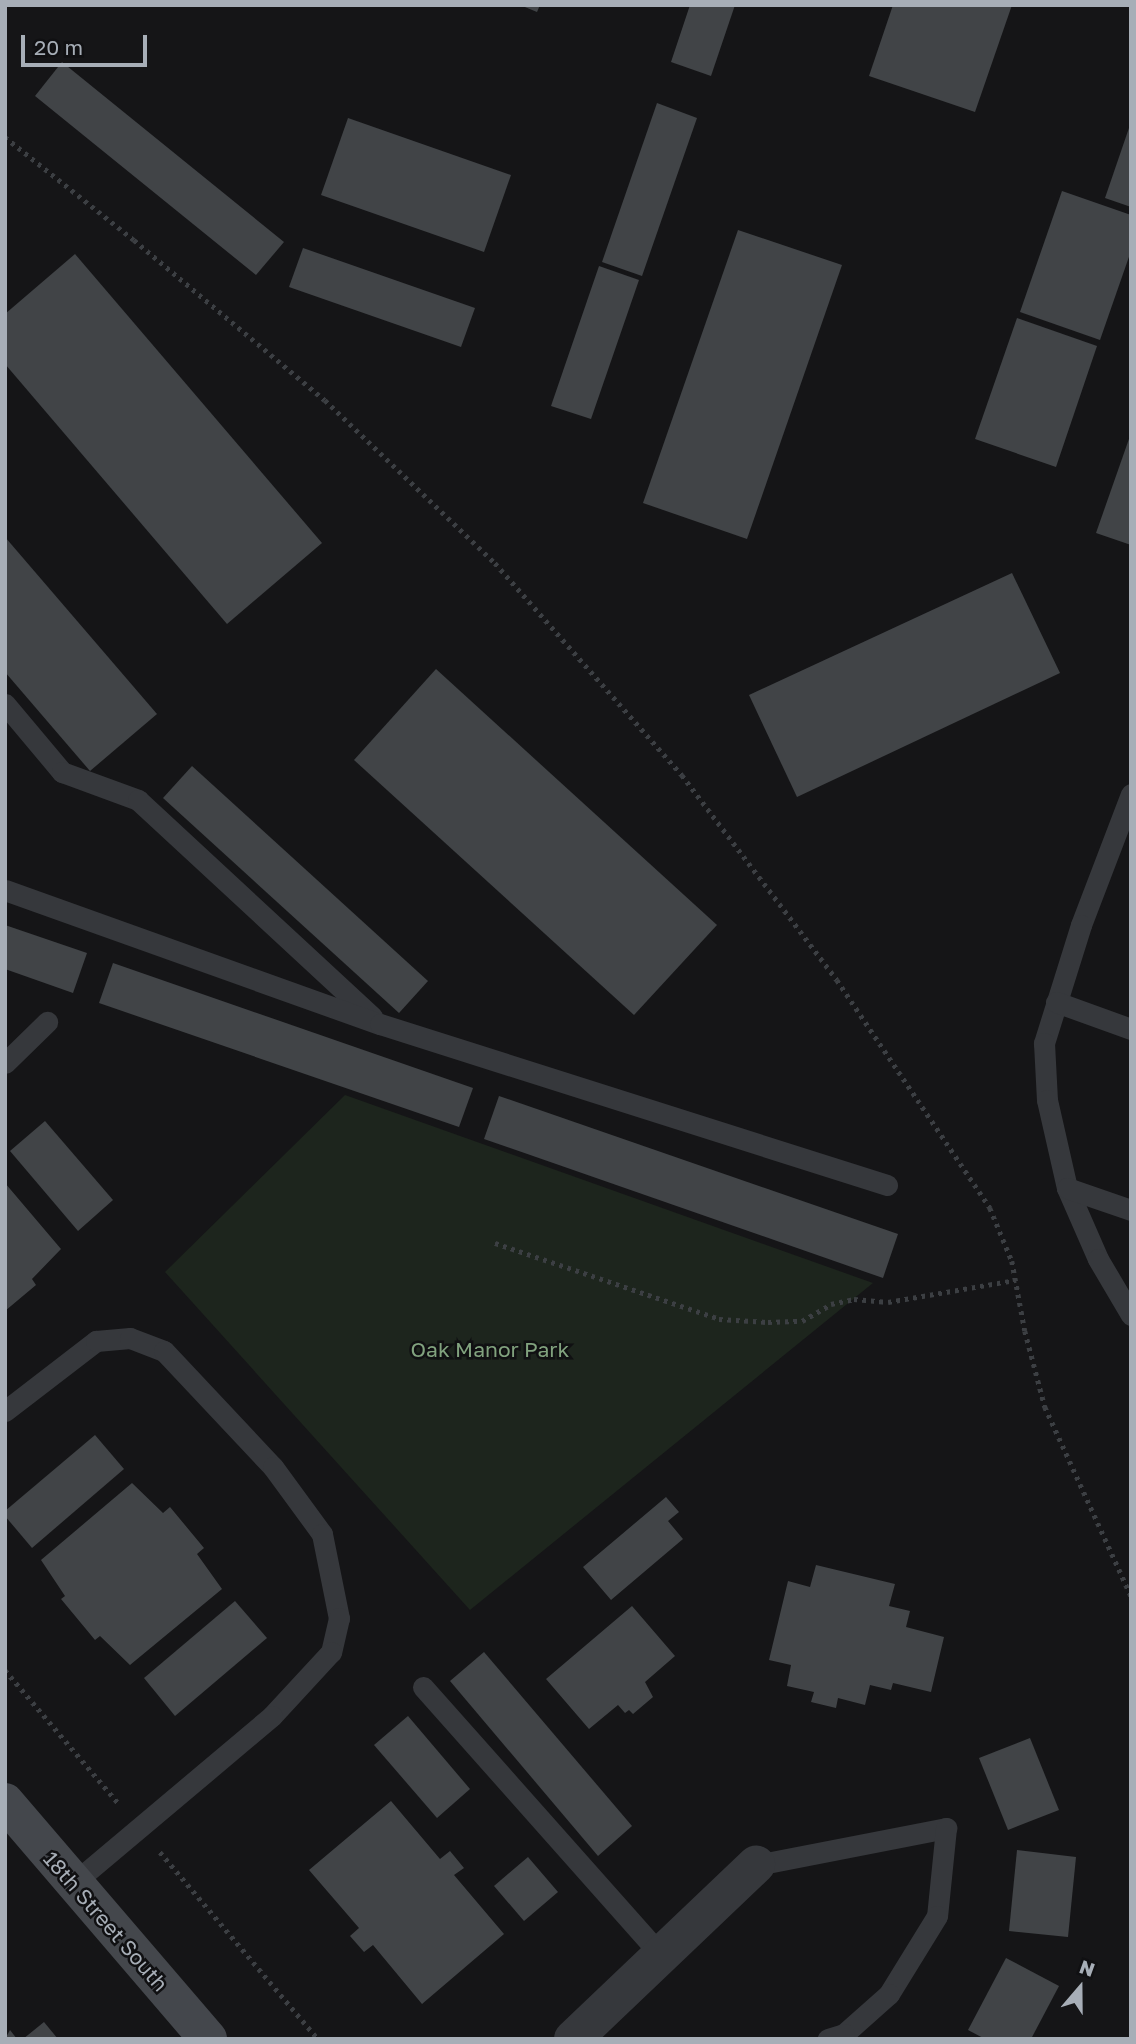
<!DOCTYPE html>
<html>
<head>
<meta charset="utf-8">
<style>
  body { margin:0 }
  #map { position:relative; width:1136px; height:2044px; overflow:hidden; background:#151517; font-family:"Golos Text",sans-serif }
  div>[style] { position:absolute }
  .green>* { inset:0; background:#1d251d }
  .building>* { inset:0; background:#414447 }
  .path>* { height:4.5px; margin-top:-2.25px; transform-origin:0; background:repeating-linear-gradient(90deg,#3c3f43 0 3.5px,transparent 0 8.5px) }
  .lane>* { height:21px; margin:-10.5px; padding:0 10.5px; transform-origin:10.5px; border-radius:10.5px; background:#36383c }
  .street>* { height:38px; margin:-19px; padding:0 19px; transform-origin:19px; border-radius:19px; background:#36383c }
  .secondary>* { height:38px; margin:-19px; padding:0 19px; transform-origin:19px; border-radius:19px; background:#44474c }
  span { translate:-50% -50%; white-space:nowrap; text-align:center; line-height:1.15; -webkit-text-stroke:5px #101012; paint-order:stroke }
  .park-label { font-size:21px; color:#81a27e }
  .street-label { font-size:21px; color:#a7aeb7 }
  .frame { position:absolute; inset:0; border:7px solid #a7aeb7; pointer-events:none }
  .north { position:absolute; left:1045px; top:1953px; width:70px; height:70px; -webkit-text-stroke:5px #101012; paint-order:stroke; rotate:20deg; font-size:19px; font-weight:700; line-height:28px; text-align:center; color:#a7aeb7 }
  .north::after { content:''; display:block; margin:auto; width:24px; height:32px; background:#a7aeb7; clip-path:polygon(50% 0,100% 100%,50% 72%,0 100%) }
  .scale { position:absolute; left:21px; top:35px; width:126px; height:32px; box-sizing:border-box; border:4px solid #a7aeb7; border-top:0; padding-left:9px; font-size:21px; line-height:24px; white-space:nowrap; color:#a7aeb7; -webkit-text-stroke:5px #101012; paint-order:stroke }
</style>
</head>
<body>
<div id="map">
  <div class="green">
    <div style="clip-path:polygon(345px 1095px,873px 1283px,470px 1610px,165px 1272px)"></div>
  </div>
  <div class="building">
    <div style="clip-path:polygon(520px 5px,540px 5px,537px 12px)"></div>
    <div style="clip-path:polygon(690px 5px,735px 5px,711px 76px,671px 62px)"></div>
    <div style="clip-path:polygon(893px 5px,1012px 5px,975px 112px,869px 76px)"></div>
    <div style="clip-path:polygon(62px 62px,284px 242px,256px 275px,35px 96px)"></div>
    <div style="clip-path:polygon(657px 103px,697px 118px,642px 276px,602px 262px)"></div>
    <div style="clip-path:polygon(348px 118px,511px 175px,484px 252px,321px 195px)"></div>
    <div style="clip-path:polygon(1130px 125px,1131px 126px,1131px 207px,1105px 198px)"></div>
    <div style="clip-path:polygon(1062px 191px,1131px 215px,1131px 251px,1100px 340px,1020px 312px)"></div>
    <div style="clip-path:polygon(738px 230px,842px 265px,747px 539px,643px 503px)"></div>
    <div style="clip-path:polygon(303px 248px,475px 308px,461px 347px,289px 287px)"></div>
    <div style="clip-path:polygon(75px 254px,322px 543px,227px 624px,5px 364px,5px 314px)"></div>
    <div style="clip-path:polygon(599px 266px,639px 280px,591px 419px,551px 406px)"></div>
    <div style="clip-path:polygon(1017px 318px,1097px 346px,1056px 467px,975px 439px)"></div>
    <div style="clip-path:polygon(1130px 436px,1131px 436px,1131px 545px,1096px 533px)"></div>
    <div style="clip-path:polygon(5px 537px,157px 714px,90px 771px,5px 672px)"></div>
    <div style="clip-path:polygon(1012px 573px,1060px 673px,797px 797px,749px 695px)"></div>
    <div style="clip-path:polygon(436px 669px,717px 925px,634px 1015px,354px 760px)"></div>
    <div style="clip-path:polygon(192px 766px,428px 981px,399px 1013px,163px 798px)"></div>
    <div style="clip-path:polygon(5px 925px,87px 953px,73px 993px,5px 969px)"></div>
    <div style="clip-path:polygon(113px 963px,473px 1088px,459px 1127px,99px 1003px)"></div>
    <div style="clip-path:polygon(499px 1096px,898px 1234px,883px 1278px,484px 1139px)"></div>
    <div style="clip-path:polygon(45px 1121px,113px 1200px,78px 1231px,10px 1151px)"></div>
    <div style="clip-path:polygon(5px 1183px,61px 1249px,32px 1279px,36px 1285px,5px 1311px)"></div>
    <div style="clip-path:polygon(95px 1435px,124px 1469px,32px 1548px,5px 1516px,5px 1511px)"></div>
    <div style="clip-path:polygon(132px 1483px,163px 1513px,170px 1507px,204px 1548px,197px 1554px,222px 1589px,130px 1665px,100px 1636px,95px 1640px,61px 1599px,65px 1596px,41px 1560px)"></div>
    <div style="clip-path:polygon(666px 1497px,679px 1512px,668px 1521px,683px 1539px,611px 1600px,583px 1567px)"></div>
    <div style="clip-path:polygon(816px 1565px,895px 1584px,889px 1606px,910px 1611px,906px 1627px,944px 1637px,931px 1692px,893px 1683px,891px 1690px,870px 1685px,865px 1705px,838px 1698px,836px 1708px,811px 1702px,814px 1692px,787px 1686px,791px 1665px,769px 1660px,788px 1581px,810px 1587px)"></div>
    <div style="clip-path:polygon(235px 1601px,267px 1638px,175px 1716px,144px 1678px)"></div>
    <div style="clip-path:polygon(632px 1606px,675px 1656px,645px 1682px,653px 1697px,633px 1714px,629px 1710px,625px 1713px,618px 1705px,589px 1729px,546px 1679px)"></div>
    <div style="clip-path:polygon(484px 1652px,632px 1826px,598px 1856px,450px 1681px)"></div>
    <div style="clip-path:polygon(408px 1716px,470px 1789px,437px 1818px,374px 1745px)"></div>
    <div style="clip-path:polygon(1030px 1738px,1059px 1810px,1008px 1830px,979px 1758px)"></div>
    <div style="clip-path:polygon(391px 1801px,440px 1859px,450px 1851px,464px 1868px,454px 1875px,504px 1934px,422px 2004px,373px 1945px,364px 1952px,350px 1936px,359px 1928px,309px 1870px)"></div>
    <div style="clip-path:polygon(1017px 1850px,1076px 1857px,1068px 1937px,1009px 1931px)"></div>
    <div style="clip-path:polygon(528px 1857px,558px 1892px,524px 1921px,494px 1886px)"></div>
    <div style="clip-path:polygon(1006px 1958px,1059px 1986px,1031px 2039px,985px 2039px,968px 2030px)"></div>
    <div style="clip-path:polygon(44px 2022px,58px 2039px,23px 2039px)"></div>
    <div style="clip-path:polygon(10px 2030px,17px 2039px,5px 2039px)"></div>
  </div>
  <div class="path">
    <div style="left:5px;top:137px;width:165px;rotate:38.6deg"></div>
    <div style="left:134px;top:240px;width:249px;rotate:40deg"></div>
    <div style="left:325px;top:400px;width:236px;rotate:43.8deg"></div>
    <div style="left:495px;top:563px;width:283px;rotate:48.6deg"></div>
    <div style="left:682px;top:775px;width:257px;rotate:52.9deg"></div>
    <div style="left:837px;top:980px;width:275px;rotate:56.1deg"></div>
    <div style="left:990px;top:1208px;width:57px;rotate:67.5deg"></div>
    <div style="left:1012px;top:1261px;width:71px;rotate:79.5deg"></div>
    <div style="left:1025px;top:1331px;width:79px;rotate:75.3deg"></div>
    <div style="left:1045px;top:1407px;width:208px;rotate:65.5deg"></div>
    <div style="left:495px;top:1243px;width:237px;rotate:18.7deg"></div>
    <div style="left:719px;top:1319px;width:49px;rotate:3.5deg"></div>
    <div style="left:768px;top:1322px;width:34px;rotate:-2deg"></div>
    <div style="left:802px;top:1321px;width:34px;rotate:-30deg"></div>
    <div style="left:831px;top:1304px;width:24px;rotate:-12deg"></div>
    <div style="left:854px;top:1299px;width:34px;rotate:5deg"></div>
    <div style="left:888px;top:1302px;width:130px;rotate:-9.8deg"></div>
    <div style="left:5px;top:1670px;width:175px;rotate:49.6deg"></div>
    <div style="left:160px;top:1852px;width:245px;rotate:49.8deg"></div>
  </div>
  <div class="lane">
    <div style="left:5px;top:704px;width:89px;rotate:50deg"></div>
    <div style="left:62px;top:772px;width:81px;rotate:20.2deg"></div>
    <div style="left:138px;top:800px;width:319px;rotate:42.8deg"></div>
    <div style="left:1131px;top:794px;width:140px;rotate:110.9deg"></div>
    <div style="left:1081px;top:925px;width:124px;rotate:107.4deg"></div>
    <div style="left:1044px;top:1043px;width:57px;rotate:87deg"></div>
    <div style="left:1047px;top:1100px;width:90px;rotate:77.2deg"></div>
    <div style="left:1067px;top:1188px;width:77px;rotate:66.4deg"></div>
    <div style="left:1098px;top:1259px;width:65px;rotate:59.5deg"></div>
    <div style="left:5px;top:890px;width:398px;rotate:19.7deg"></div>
    <div style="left:380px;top:1024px;width:532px;rotate:17.62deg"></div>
    <div style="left:1056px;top:1002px;width:80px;rotate:19.8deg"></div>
    <div style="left:5px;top:1063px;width:59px;rotate:-44.3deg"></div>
    <div style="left:1067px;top:1188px;width:68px;rotate:19deg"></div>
    <div style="left:5px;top:1411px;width:115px;rotate:-37.6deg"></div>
    <div style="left:96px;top:1341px;width:34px;rotate:-5deg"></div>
    <div style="left:130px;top:1338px;width:36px;rotate:21deg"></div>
    <div style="left:164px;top:1351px;width:159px;rotate:46.8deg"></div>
    <div style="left:273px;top:1467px;width:83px;rotate:53.8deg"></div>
    <div style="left:322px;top:1534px;width:86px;rotate:78.6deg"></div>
    <div style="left:339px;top:1618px;width:35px;rotate:103deg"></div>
    <div style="left:331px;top:1652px;width:87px;rotate:132.7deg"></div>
    <div style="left:272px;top:1716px;width:259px;rotate:139.9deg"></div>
    <div style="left:423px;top:1687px;width:358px;rotate:48.4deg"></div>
    <div style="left:756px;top:1865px;width:194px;rotate:-11deg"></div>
    <div style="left:946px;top:1828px;width:88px;rotate:95.8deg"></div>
    <div style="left:937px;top:1916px;width:92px;rotate:121.6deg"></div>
    <div style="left:889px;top:1994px;width:60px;rotate:138.4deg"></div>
    <div style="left:844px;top:2034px;width:17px;rotate:163deg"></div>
  </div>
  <div class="street">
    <div style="left:573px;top:2039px;width:253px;rotate:-43.6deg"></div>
  </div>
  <div class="secondary">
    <div style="left:5px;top:1802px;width:312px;rotate:49.4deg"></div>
  </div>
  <div class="park-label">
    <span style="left:490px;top:1349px">Oak Manor Park</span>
  </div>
  <div class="street-label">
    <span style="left:106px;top:1921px;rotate:49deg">18th Street South</span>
  </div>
  <div class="frame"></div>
  <div class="north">N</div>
  <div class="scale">20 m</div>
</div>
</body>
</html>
